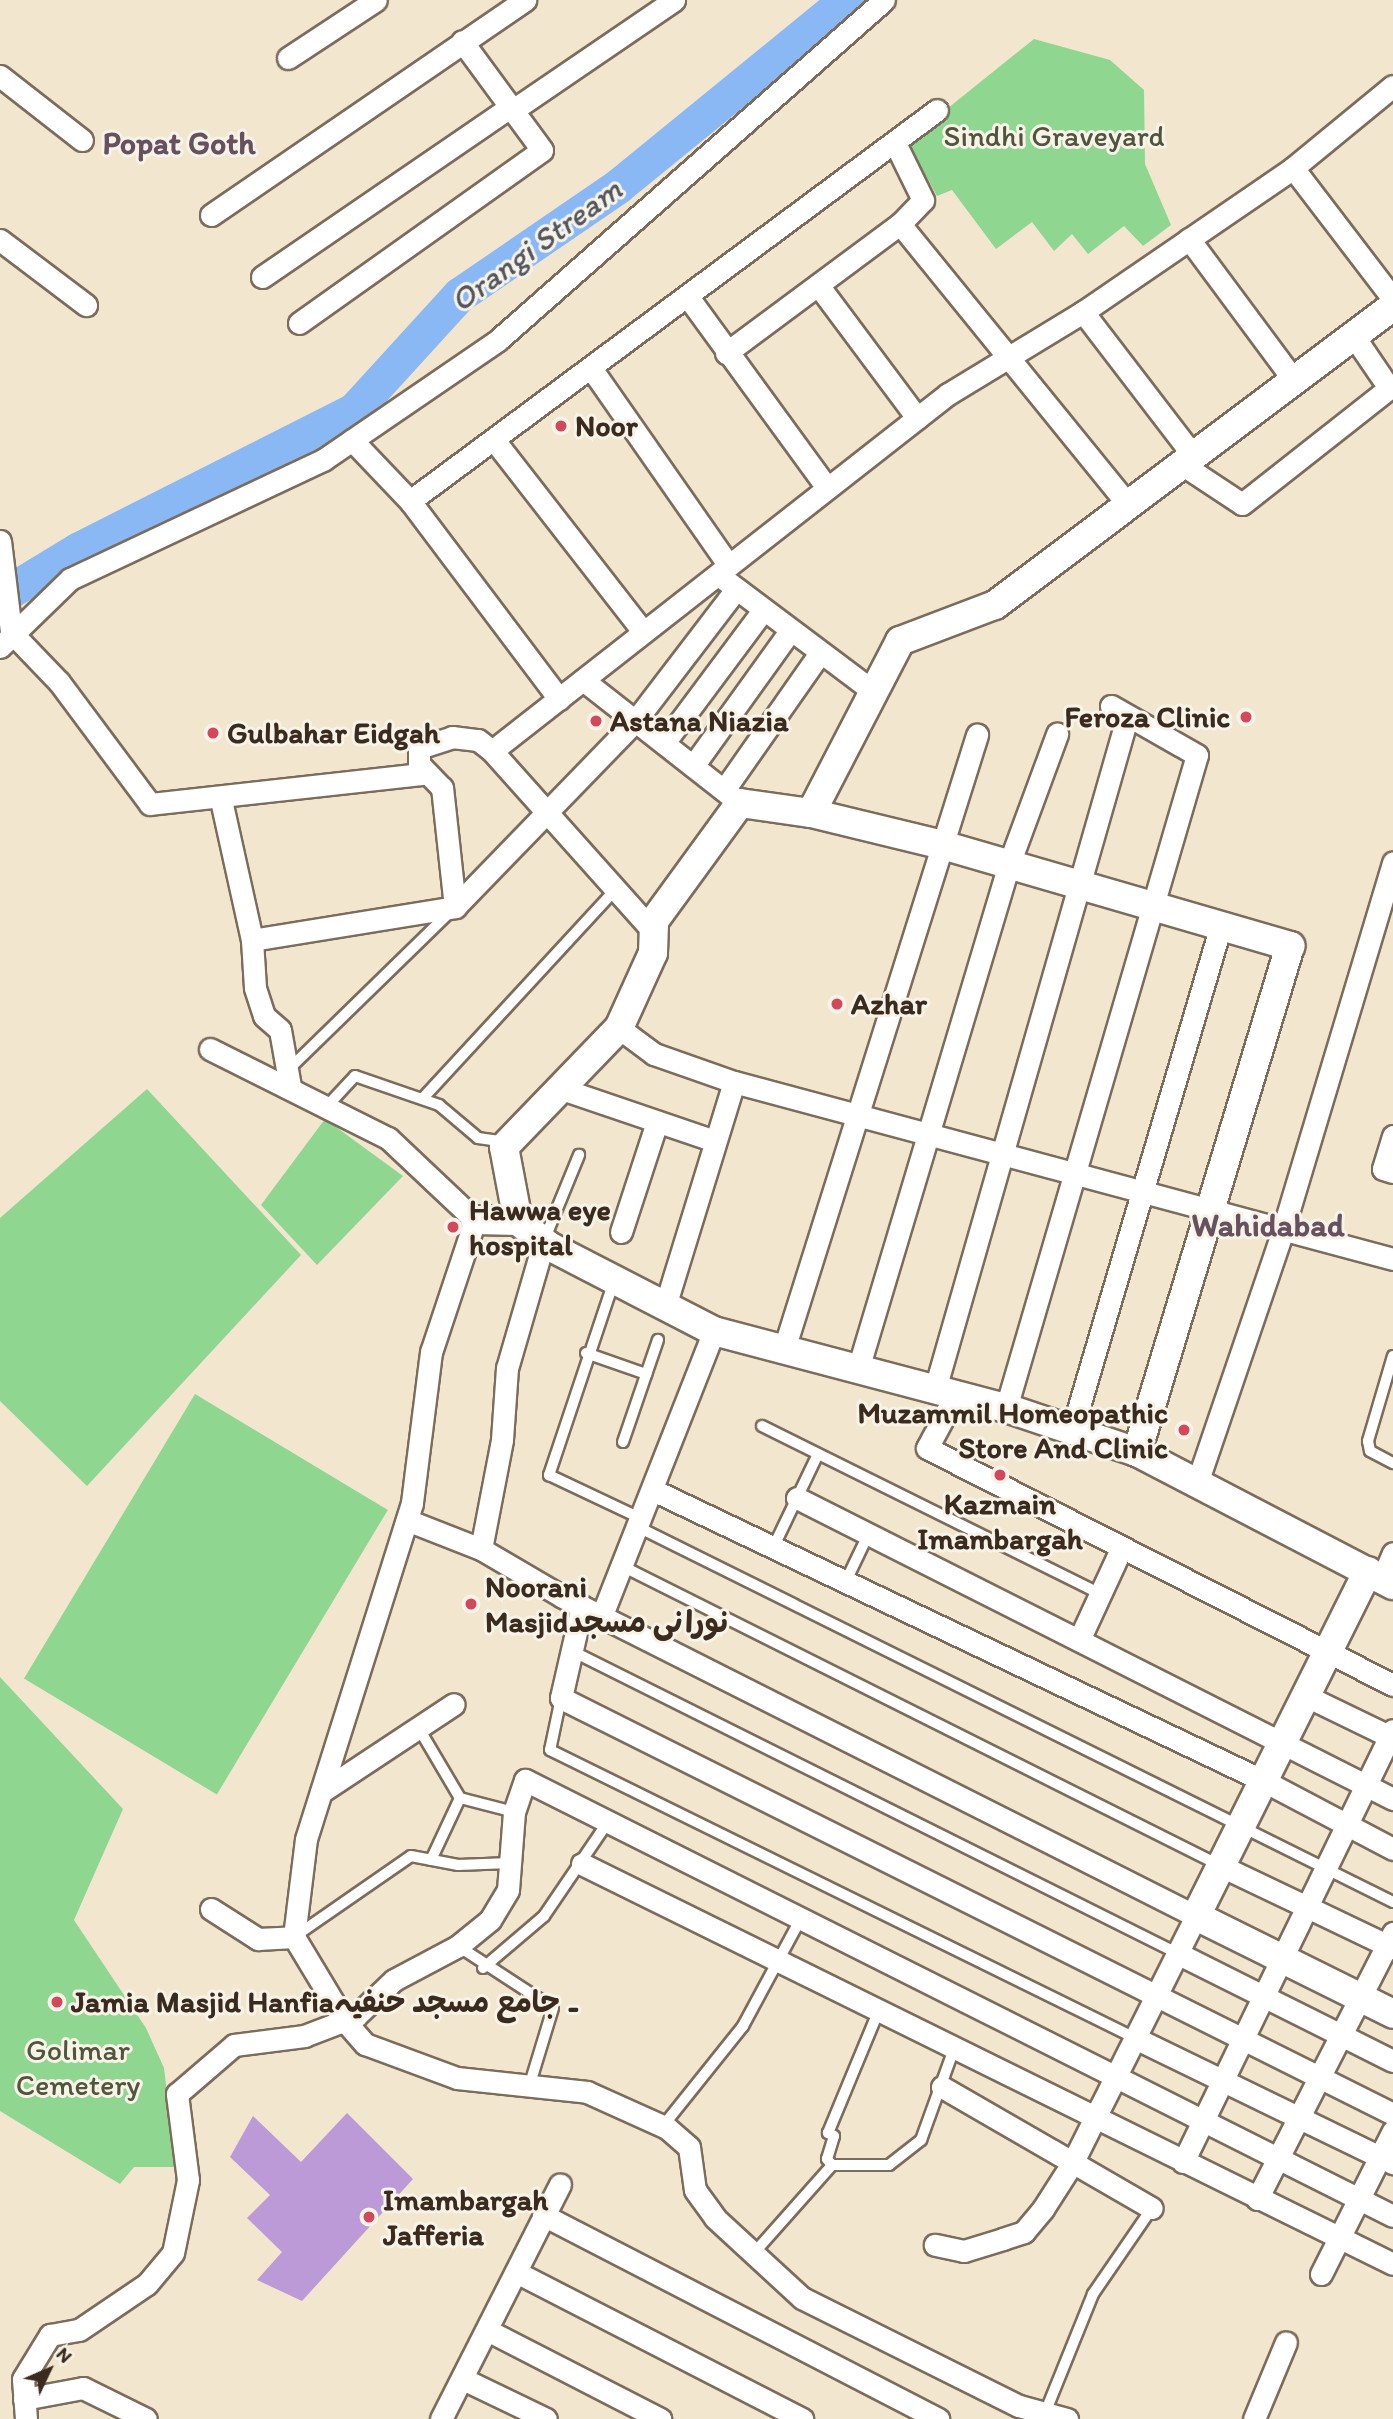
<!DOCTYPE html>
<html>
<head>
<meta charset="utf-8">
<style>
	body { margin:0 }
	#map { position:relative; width:1393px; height:2419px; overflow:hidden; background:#f2e6ce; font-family:Itim,"Playpen Sans Arabic",sans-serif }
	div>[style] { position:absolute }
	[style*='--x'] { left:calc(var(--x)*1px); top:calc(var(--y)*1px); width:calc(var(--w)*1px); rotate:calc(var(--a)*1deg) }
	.green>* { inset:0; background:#8fd691; transform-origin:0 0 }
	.river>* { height:35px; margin:-17.5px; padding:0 17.5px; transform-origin:17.5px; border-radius:17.5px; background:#89b8f4 }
	.building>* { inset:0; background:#bc99d7 }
	.roads { filter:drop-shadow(2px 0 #7b6c5c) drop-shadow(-2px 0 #7b6c5c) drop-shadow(0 2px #7b6c5c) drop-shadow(0 -2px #7b6c5c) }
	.service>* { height:10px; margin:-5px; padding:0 5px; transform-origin:5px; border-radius:5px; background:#fff }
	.minor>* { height:21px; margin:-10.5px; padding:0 10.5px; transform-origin:10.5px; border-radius:10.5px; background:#fff }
	.tertiary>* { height:28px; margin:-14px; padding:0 14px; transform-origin:14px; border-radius:14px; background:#fff }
	.dots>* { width:19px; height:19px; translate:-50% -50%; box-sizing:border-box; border:4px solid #f7f3e8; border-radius:50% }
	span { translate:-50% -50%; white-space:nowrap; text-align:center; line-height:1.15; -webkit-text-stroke:6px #f7f3e8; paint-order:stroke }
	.park-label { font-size:30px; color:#50553b }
	.poi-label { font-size:30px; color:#3b2a1e; font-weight:700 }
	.left { translate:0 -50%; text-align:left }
	.right { translate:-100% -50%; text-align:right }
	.neighbourhood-label { font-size:32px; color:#68515f; font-weight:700 }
	.water-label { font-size:32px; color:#52555e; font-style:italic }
	.north { position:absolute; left:14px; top:2335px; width:70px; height:70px; -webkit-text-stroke:5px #f7f3e8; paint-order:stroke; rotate:46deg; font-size:19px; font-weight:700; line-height:28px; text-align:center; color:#3b2a1e }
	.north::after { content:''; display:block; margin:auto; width:24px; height:32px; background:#3b2a1e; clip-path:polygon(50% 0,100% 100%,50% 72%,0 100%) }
</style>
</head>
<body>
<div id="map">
	<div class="green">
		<i style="clip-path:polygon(1034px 39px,1110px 60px,1144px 90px,1145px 164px,1171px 225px,1143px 246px,1124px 226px,1088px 254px,1072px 234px,1054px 251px,1032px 222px,996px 249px,952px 190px,937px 196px,907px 141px)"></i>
		<i style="clip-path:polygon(147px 1089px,301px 1255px,87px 1486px,0 1401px,0 1218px)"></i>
		<i style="clip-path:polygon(325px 1119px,403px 1176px,317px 1265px,261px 1205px)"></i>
		<i style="left:195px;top:1394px;width:225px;height:332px;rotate:31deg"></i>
		<i style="clip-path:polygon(0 1677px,123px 1809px,74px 1920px,146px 2028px,164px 2068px,176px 2167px,134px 2167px,120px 2184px,0 2111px)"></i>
	</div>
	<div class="river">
		<i style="--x:0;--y:597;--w:92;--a:-31.3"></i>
		<i style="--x:79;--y:549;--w:308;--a:-26.8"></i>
		<i style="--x:354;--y:410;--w:156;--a:-47.6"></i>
		<i style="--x:459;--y:295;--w:193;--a:-34.4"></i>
		<i style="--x:618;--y:186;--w:294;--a:-39.2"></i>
	</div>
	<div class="building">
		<i style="clip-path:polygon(347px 2113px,413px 2179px,302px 2301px,257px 2280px,282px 2252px,247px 2218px,270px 2195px,230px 2157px,253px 2116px,301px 2162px)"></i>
	</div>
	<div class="roads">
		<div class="service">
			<i style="--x:287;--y:1071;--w:229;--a:-44.3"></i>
			<i style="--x:423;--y:1098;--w:283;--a:-47.3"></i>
			<i style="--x:329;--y:1104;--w:38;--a:-47"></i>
			<i style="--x:355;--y:1076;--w:89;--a:19"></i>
			<i style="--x:439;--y:1105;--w:51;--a:40.2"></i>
			<i style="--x:478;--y:1138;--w:27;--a:8"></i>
			<i style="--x:545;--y:1238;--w:90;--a:-67.7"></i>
			<i style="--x:614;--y:1281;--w:205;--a:108.5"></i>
			<i style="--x:549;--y:1475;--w:103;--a:25.3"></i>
			<i style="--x:586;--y:1353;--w:64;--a:19.3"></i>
			<i style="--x:1393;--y:1356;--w:89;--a:106.4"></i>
			<i style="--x:1368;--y:1441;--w:10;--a:79"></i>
			<i style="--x:1370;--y:1451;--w:26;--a:28"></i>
			<i style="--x:762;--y:1426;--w:377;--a:26.4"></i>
			<i style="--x:623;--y:1442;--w:108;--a:-71.1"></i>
			<i style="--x:638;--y:1527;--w:843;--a:26.41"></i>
			<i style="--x:773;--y:1548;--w:104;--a:-64.4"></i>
			<i style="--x:622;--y:1566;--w:670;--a:26.6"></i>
			<i style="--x:845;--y:1583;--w:55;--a:-64.4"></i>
			<i style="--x:572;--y:1651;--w:676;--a:26.53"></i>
			<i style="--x:561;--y:1698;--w:53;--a:101.9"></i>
			<i style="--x:550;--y:1750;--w:652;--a:26.21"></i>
			<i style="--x:418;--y:1727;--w:82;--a:59.4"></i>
			<i style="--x:460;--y:1798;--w:56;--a:14.5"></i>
			<i style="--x:431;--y:1860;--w:68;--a:-64.9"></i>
			<i style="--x:294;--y:1937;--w:142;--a:-34.7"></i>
			<i style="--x:411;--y:1856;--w:48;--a:10.8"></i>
			<i style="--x:458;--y:1865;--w:52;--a:-2.2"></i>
			<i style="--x:458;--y:1946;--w:113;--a:33.1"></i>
			<i style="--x:553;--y:2008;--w:83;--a:106.9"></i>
			<i style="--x:483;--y:1968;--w:80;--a:-40.4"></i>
			<i style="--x:544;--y:1916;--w:114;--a:-55.8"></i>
			<i style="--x:663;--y:2126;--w:128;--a:-51.3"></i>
			<i style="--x:743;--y:2026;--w:120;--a:-61.7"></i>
			<i style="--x:832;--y:2165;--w:8;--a:-130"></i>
			<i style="--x:827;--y:2159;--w:24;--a:-73"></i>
			<i style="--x:834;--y:2136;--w:7;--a:-153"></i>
			<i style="--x:828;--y:2133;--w:131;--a:-67.5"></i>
			<i style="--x:754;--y:2253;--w:118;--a:-48.4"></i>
			<i style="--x:832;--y:2165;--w:57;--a:0"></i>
			<i style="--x:889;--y:2165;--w:41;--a:-38"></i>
			<i style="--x:921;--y:2140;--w:97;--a:-70.1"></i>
			<i style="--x:1045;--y:2413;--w:128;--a:-68"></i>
			<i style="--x:1093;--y:2294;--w:104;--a:-55.5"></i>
		</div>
		<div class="minor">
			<i style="--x:288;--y:58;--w:105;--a:-33.4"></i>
			<i style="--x:0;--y:76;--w:104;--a:38"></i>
			<i style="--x:513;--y:110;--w:195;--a:-34.3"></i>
			<i style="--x:1293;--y:168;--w:165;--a:52.6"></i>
			<i style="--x:211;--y:215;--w:381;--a:-34.4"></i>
			<i style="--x:900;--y:224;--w:358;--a:50.9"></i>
			<i style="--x:1189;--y:239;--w:174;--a:53.4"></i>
			<i style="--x:0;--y:240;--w:108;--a:37.1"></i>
			<i style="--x:262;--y:277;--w:301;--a:-34.4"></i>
			<i style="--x:818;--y:285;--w:166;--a:53.3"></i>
			<i style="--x:688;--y:297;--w:234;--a:53.9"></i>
			<i style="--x:1083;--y:312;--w:179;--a:52.5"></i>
			<i style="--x:299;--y:323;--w:298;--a:-35.4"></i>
			<i style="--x:542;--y:150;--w:135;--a:-126.3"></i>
			<i style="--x:1353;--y:335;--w:64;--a:55.8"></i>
			<i style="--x:726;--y:353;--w:217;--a:-36.6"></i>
			<i style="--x:900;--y:224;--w:33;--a:-46"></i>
			<i style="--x:923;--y:200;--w:61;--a:-116.1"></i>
			<i style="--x:591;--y:368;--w:238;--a:55.1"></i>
			<i style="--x:352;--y:440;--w:84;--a:46.4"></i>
			<i style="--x:410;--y:501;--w:248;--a:53"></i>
			<i style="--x:494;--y:440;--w:239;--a:52.1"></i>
			<i style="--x:1180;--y:463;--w:74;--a:33.5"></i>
			<i style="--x:1242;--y:504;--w:192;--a:-38.2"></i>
			<i style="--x:410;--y:501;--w:656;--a:-36.57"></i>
			<i style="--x:0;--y:541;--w:92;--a:83.1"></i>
			<i style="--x:11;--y:632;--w:69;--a:46.2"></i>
			<i style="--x:59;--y:682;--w:152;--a:53.3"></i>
			<i style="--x:150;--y:804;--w:274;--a:-6.3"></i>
			<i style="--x:725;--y:580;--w:181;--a:36.9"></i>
			<i style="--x:0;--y:647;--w:98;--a:-44.2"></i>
			<i style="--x:70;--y:579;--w:280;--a:-25.2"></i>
			<i style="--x:323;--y:460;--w:212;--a:-34.4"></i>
			<i style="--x:498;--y:340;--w:514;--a:-41.37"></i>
			<i style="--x:583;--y:680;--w:199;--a:38.1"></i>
			<i style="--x:664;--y:743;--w:166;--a:-53.3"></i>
			<i style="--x:492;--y:751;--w:579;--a:-38.06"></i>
			<i style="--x:948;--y:394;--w:158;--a:-31.3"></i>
			<i style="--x:1083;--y:312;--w:255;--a:-34.4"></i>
			<i style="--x:1293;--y:168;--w:129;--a:-39.4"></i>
			<i style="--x:693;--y:766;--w:166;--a:-54.3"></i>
			<i style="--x:724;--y:790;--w:167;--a:-55"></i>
			<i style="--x:221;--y:800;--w:143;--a:77.5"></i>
			<i style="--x:252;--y:940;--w:48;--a:86.4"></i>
			<i style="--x:255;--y:988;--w:29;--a:72"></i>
			<i style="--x:264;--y:1016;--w:21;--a:41"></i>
			<i style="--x:280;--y:1030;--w:57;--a:79.9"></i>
			<i style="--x:455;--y:907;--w:260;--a:-45.9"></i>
			<i style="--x:636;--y:720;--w:165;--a:-52.6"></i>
			<i style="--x:252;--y:940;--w:206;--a:-9.2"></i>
			<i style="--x:455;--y:907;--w:120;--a:-96.2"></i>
			<i style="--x:442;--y:788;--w:33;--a:-134"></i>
			<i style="--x:419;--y:764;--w:16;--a:-90"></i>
			<i style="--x:419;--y:748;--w:35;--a:-18"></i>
			<i style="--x:452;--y:737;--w:26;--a:7"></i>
			<i style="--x:478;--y:740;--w:18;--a:38"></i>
			<i style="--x:492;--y:751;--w:241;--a:48.2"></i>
			<i style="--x:619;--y:1028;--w:44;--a:36.6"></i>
			<i style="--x:654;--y:1054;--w:85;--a:19.3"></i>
			<i style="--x:734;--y:1082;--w:682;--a:15.03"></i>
			<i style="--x:210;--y:1049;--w:199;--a:26.6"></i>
			<i style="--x:388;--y:1138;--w:120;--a:43.3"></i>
			<i style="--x:475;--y:1220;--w:139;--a:108.4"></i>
			<i style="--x:431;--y:1352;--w:152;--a:97.2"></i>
			<i style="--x:412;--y:1503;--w:352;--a:107.5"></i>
			<i style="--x:306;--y:1839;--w:99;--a:97"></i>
			<i style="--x:294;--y:1937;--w:97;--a:58.9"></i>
			<i style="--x:344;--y:2020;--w:32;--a:49"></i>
			<i style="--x:365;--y:2044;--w:98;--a:20.3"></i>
			<i style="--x:457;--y:2078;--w:131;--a:6.1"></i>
			<i style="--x:587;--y:2092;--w:88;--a:24.2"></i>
			<i style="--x:667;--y:2128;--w:29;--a:41"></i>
			<i style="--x:689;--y:2147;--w:43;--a:82.1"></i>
			<i style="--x:695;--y:2190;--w:34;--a:54"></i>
			<i style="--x:715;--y:2218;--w:118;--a:42.6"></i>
			<i style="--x:802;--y:2298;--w:242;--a:26.5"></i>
			<i style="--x:1019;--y:2406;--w:50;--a:15.2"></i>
			<i style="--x:559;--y:1088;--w:165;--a:18.8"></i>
			<i style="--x:1393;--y:1136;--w:34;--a:107"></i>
			<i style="--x:1383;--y:1169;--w:10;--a:17"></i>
			<i style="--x:621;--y:1232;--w:116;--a:-71.9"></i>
			<i style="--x:544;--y:1241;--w:132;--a:106.2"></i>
			<i style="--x:507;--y:1368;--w:72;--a:94"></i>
			<i style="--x:502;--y:1440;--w:111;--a:100.9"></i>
			<i style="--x:481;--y:1549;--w:93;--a:30.4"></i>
			<i style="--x:561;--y:1596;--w:711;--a:26.75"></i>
			<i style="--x:1196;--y:1916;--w:275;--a:116.6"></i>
			<i style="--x:1073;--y:2162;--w:56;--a:122.6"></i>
			<i style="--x:1043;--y:2209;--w:30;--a:130"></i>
			<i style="--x:1024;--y:2232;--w:22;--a:162"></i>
			<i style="--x:1003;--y:2239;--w:41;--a:162.9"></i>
			<i style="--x:964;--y:2251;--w:30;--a:-168"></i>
			<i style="--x:666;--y:1303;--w:231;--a:-72.9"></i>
			<i style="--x:784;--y:1349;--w:644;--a:-72.55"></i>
			<i style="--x:858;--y:1369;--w:527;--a:-73.35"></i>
			<i style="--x:1009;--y:864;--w:139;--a:-69.7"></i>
			<i style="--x:935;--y:1389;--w:698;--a:-74.03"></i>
			<i style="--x:956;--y:1394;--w:61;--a:118.2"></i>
			<i style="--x:927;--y:1448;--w:523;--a:26.96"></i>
			<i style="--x:1006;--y:1408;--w:680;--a:-73.7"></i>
			<i style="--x:1197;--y:755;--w:99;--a:-150.3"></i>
			<i style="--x:1072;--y:1430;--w:527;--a:-73.56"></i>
			<i style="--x:1197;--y:1483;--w:264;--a:-71.2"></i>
			<i style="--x:1282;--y:1233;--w:387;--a:-73.3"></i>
			<i style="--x:653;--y:1490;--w:677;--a:25.47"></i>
			<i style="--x:1264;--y:1781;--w:146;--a:27.8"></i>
			<i style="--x:797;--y:1498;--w:668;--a:26.8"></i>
			<i style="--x:407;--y:1520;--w:79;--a:21.4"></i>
			<i style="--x:1382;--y:1579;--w:28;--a:-67"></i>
			<i style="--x:582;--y:1606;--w:94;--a:102.9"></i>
			<i style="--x:561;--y:1698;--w:930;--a:26.57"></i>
			<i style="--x:602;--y:1615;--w:305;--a:-68.5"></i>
			<i style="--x:1079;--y:1640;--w:102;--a:-65.2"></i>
			<i style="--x:1306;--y:1696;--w:97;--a:25.8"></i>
			<i style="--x:321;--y:1792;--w:159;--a:-33.5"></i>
			<i style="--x:582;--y:1864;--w:904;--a:26.25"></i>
			<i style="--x:1221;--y:1866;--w:191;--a:25.5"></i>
			<i style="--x:211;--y:1909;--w:56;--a:32.6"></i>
			<i style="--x:258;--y:1939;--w:36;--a:-3"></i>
			<i style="--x:1177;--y:1953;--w:241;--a:26.6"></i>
			<i style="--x:1135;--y:2038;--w:287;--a:25.9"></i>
			<i style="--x:942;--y:2087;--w:242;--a:30"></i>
			<i style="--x:1183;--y:2162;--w:480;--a:-64.1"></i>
			<i style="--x:1257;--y:2199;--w:299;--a:-62.9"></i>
			<i style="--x:543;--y:2215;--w:445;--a:27.3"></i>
			<i style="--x:516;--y:2272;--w:322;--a:27.2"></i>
			<i style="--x:1321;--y:2274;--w:160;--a:-63.3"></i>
			<i style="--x:487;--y:2330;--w:195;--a:27.2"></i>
			<i style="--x:463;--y:2379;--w:92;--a:25.7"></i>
			<i style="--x:24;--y:2399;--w:60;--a:-10.6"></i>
			<i style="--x:83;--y:2388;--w:70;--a:26.2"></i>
			<i style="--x:26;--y:2419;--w:40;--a:-94.3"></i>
			<i style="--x:23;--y:2379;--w:52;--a:-58.5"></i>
			<i style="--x:50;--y:2335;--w:29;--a:-10"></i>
			<i style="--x:79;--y:2330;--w:82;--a:-34.1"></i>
			<i style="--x:147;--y:2284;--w:40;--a:-50"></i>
			<i style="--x:173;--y:2253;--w:75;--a:-78.4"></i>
			<i style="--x:188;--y:2180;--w:87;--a:-97.3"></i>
			<i style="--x:177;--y:2094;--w:75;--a:-40.7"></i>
			<i style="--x:234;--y:2045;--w:71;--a:-7.3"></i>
			<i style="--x:304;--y:2036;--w:56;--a:-21"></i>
			<i style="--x:356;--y:2016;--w:52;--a:-43.5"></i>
			<i style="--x:394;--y:1980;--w:72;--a:-28"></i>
			<i style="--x:458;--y:1946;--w:41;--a:-39.1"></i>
			<i style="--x:490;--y:1920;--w:35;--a:-59"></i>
			<i style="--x:508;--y:1890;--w:78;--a:-85.6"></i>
			<i style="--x:514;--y:1812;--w:34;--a:-71"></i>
			<i style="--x:525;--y:1780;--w:971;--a:26.67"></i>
			<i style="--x:441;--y:2419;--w:263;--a:-63.1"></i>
			<i style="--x:1254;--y:2419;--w:83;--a:-67.4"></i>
		</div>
		<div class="tertiary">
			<i style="--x:811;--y:813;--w:194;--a:-62.6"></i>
			<i style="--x:900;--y:641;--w:102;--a:-20.8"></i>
			<i style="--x:995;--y:605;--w:498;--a:-36.9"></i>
			<i style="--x:475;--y:1220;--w:43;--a:1.3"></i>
			<i style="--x:518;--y:1221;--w:40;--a:39"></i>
			<i style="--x:549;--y:1246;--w:186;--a:27.3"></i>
			<i style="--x:714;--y:1331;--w:302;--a:14.8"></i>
			<i style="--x:1006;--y:1408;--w:138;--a:18.6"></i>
			<i style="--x:1137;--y:1452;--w:288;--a:27.5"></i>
			<i style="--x:518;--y:1221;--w:75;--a:-100.7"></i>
			<i style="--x:504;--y:1147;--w:165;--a:-46"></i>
			<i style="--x:619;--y:1028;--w:82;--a:-65.6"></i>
			<i style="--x:653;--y:953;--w:32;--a:-88"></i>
			<i style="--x:654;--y:921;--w:146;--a:-53.9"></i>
			<i style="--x:740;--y:803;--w:72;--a:8"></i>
			<i style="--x:811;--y:813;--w:132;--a:13.6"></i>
			<i style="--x:939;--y:844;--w:366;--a:16.2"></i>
			<i style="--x:1290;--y:946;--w:529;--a:106.82"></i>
			<i style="--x:1368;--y:1571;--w:385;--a:116.5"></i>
			<i style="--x:1196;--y:1916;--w:220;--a:26.4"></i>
		</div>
	</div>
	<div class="dots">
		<i style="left:561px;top:426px;background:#d1495b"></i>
		<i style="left:1246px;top:717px;background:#d1495b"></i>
		<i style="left:596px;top:721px;background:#d1495b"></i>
		<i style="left:213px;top:733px;background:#d1495b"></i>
		<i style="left:837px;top:1004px;background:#d1495b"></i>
		<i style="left:453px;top:1227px;background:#d1495b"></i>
		<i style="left:1184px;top:1430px;background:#d1495b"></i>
		<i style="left:1000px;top:1475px;background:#d1495b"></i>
		<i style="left:471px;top:1604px;background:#d1495b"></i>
		<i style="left:57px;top:2002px;background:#d1495b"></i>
		<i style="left:369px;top:2217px;background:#d1495b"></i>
	</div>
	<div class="park-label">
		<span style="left:1054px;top:136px">Sindhi Graveyard</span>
		<span style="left:78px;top:2067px">Golimar<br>Cemetery</span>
	</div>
	<div class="poi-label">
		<span class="left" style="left:575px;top:426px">Noor</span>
		<span class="right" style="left:1230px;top:717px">Feroza Clinic</span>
		<span class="left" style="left:610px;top:721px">Astana Niazia</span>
		<span class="left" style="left:227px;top:733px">Gulbahar Eidgah</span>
		<span class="left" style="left:851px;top:1004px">Azhar</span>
		<span class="left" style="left:469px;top:1227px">Hawwa eye<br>hospital</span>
		<span class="right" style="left:1168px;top:1430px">Muzammil Homeopathic<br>Store And Clinic</span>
		<span style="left:1000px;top:1521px">Kazmain<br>Imambargah</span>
		<span class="left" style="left:485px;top:1604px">Noorani<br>Masjidنورانی مسجد</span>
		<span class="left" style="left:71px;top:2002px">Jamia Masjid Hanfia۔ جامع مسجد حنفیہ</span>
		<span class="left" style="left:383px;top:2217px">Imambargah<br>Jafferia</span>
	</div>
	<div class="neighbourhood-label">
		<span style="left:179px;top:143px">Popat Goth</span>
		<span style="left:1268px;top:1225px">Wahidabad</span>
	</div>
	<div class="water-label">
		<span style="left:536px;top:245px;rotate:-36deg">Orangi Stream</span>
	</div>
	<div class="north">N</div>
</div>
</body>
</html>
